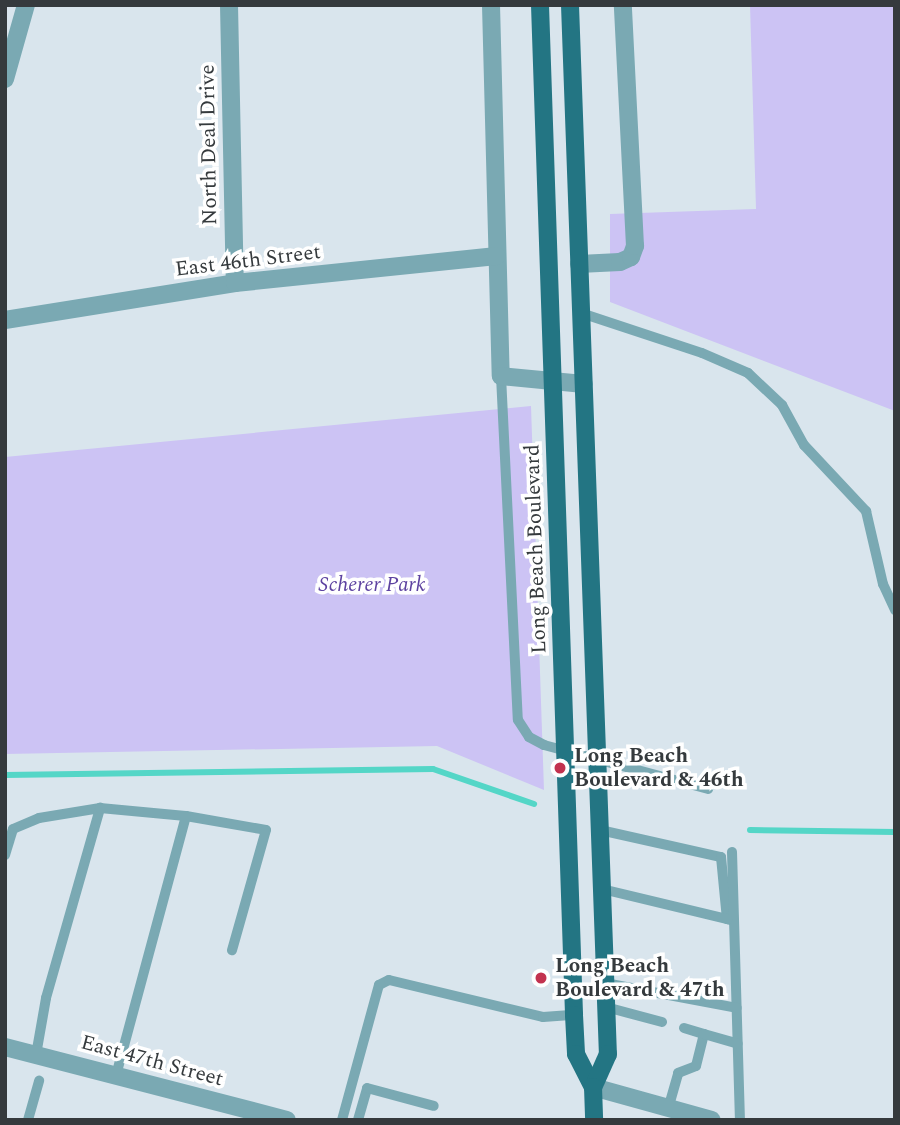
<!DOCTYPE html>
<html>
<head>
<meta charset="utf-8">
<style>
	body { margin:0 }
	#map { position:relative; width:900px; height:1125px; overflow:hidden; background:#d9e5ed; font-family:Spectral,serif }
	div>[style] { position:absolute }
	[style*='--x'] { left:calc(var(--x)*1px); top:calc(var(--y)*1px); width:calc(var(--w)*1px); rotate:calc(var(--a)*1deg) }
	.green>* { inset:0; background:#ccc3f4 }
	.stream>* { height:6px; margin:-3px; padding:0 3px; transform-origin:3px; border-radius:3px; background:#54d6c7 }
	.service>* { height:10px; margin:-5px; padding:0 5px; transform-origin:5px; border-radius:5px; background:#7aa9b3 }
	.minor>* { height:18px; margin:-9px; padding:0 9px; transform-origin:9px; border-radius:9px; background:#7aa9b3 }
	.primary>* { height:18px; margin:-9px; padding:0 9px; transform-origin:9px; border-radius:9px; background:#237583 }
	.dots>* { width:19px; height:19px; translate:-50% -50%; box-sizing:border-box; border:4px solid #fff; border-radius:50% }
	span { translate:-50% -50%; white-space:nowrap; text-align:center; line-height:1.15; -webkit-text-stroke:7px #fff; paint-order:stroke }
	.street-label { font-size:21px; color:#353a3d }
	.park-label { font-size:21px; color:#5d42a0; font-style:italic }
	.poi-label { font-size:21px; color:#353a3d; font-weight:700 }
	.left { translate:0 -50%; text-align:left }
	.frame { position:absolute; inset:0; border:7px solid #353a3d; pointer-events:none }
</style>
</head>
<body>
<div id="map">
	<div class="green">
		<i style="clip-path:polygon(750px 5px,895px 5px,895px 411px,610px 302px,610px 214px,756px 209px)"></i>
		<i style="clip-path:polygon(531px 406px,544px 790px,437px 746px,5px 754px,5px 457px)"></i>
	</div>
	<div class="stream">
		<i style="--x:5;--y:775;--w:428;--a:-0.8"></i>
		<i style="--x:433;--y:769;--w:107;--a:19.1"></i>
		<i style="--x:750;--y:830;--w:145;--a:0.8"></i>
	</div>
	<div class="service">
		<i style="--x:581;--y:313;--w:127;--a:18.3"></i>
		<i style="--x:702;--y:353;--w:50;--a:23.5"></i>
		<i style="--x:748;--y:373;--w:47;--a:43.3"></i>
		<i style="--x:782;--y:405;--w:46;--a:61.2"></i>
		<i style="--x:804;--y:445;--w:91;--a:46.8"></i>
		<i style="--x:866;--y:511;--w:75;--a:76.9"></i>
		<i style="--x:883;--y:584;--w:29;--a:65"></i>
		<i style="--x:501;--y:376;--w:344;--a:87.2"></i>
		<i style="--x:518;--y:720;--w:20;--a:57"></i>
		<i style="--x:529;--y:737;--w:17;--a:28"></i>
		<i style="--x:544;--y:745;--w:170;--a:15"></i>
		<i style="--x:186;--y:816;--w:81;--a:9.9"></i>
		<i style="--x:266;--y:830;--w:125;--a:105.8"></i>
		<i style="--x:600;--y:830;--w:124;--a:12.6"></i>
		<i style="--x:721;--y:857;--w:62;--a:84.5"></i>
		<i style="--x:727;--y:919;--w:7;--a:16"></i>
		<i style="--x:732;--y:852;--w:268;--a:88.3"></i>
		<i style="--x:5;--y:855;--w:27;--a:-73"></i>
		<i style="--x:13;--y:829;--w:28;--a:-23"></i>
		<i style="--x:39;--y:818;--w:62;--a:-9.3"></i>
		<i style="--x:602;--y:889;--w:129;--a:13.5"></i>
		<i style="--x:605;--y:983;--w:134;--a:10.7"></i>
		<i style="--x:606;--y:1007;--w:58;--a:15"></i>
		<i style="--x:684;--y:1028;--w:21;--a:17"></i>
		<i style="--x:36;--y:1055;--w:58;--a:-80"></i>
		<i style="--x:46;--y:998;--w:198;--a:-74.1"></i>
		<i style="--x:100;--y:808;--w:86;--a:5.3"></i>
		<i style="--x:186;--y:816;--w:268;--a:105.1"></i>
		<i style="--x:668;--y:1109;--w:37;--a:-74"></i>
		<i style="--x:678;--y:1073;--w:19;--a:-21"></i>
		<i style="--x:696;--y:1066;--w:33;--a:-76"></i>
		<i style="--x:704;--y:1034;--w:35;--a:16"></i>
		<i style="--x:28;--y:1120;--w:41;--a:-74.2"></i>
		<i style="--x:342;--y:1120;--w:140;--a:-74.7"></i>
		<i style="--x:379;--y:985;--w:11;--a:-27"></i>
		<i style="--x:389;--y:980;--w:158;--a:13.5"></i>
		<i style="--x:543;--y:1017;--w:31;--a:-4"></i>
		<i style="--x:358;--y:1120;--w:33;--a:-74"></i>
		<i style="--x:367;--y:1088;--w:69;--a:15"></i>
	</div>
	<div class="minor">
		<i style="--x:229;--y:5;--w:278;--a:88.8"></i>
		<i style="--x:491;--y:5;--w:371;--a:88.5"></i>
		<i style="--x:501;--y:376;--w:83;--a:5.5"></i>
		<i style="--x:5;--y:79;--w:77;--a:-74.2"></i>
		<i style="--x:579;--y:264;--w:41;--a:-2.8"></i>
		<i style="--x:620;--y:262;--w:12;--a:-24"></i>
		<i style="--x:631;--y:257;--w:12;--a:-70"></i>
		<i style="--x:635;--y:246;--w:241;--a:-92.9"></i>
		<i style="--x:5;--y:320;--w:233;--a:-9.1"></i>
		<i style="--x:235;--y:283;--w:263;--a:-5.9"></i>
		<i style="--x:5;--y:1047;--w:291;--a:14.5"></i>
		<i style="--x:593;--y:1087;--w:123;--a:15.5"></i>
	</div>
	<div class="primary">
		<i style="--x:540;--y:5;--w:1011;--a:88.07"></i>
		<i style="--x:574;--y:1015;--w:39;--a:87"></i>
		<i style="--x:576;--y:1054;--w:37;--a:63"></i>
		<i style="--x:570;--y:5;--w:1050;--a:87.93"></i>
		<i style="--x:608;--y:1054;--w:36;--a:114"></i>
		<i style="--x:593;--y:1087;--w:33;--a:88"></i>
	</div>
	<div class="dots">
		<i style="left:560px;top:768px;background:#c2324f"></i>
		<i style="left:541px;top:978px;background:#c2324f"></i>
	</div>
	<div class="street-label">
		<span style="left:209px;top:145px;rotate:-91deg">North Deal Drive</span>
		<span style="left:248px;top:261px;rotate:-7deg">East 46th Street</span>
		<span style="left:536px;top:549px;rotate:-92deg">Long Beach Boulevard</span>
		<span style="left:152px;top:1061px;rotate:15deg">East 47th Street</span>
	</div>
	<div class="park-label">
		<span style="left:372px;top:585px">Scherer Park</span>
	</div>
	<div class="poi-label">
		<span class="left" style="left:574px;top:768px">Long Beach<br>Boulevard &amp; 46th</span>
		<span class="left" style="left:555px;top:978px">Long Beach<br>Boulevard &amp; 47th</span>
	</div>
	<div class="frame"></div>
</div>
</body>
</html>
